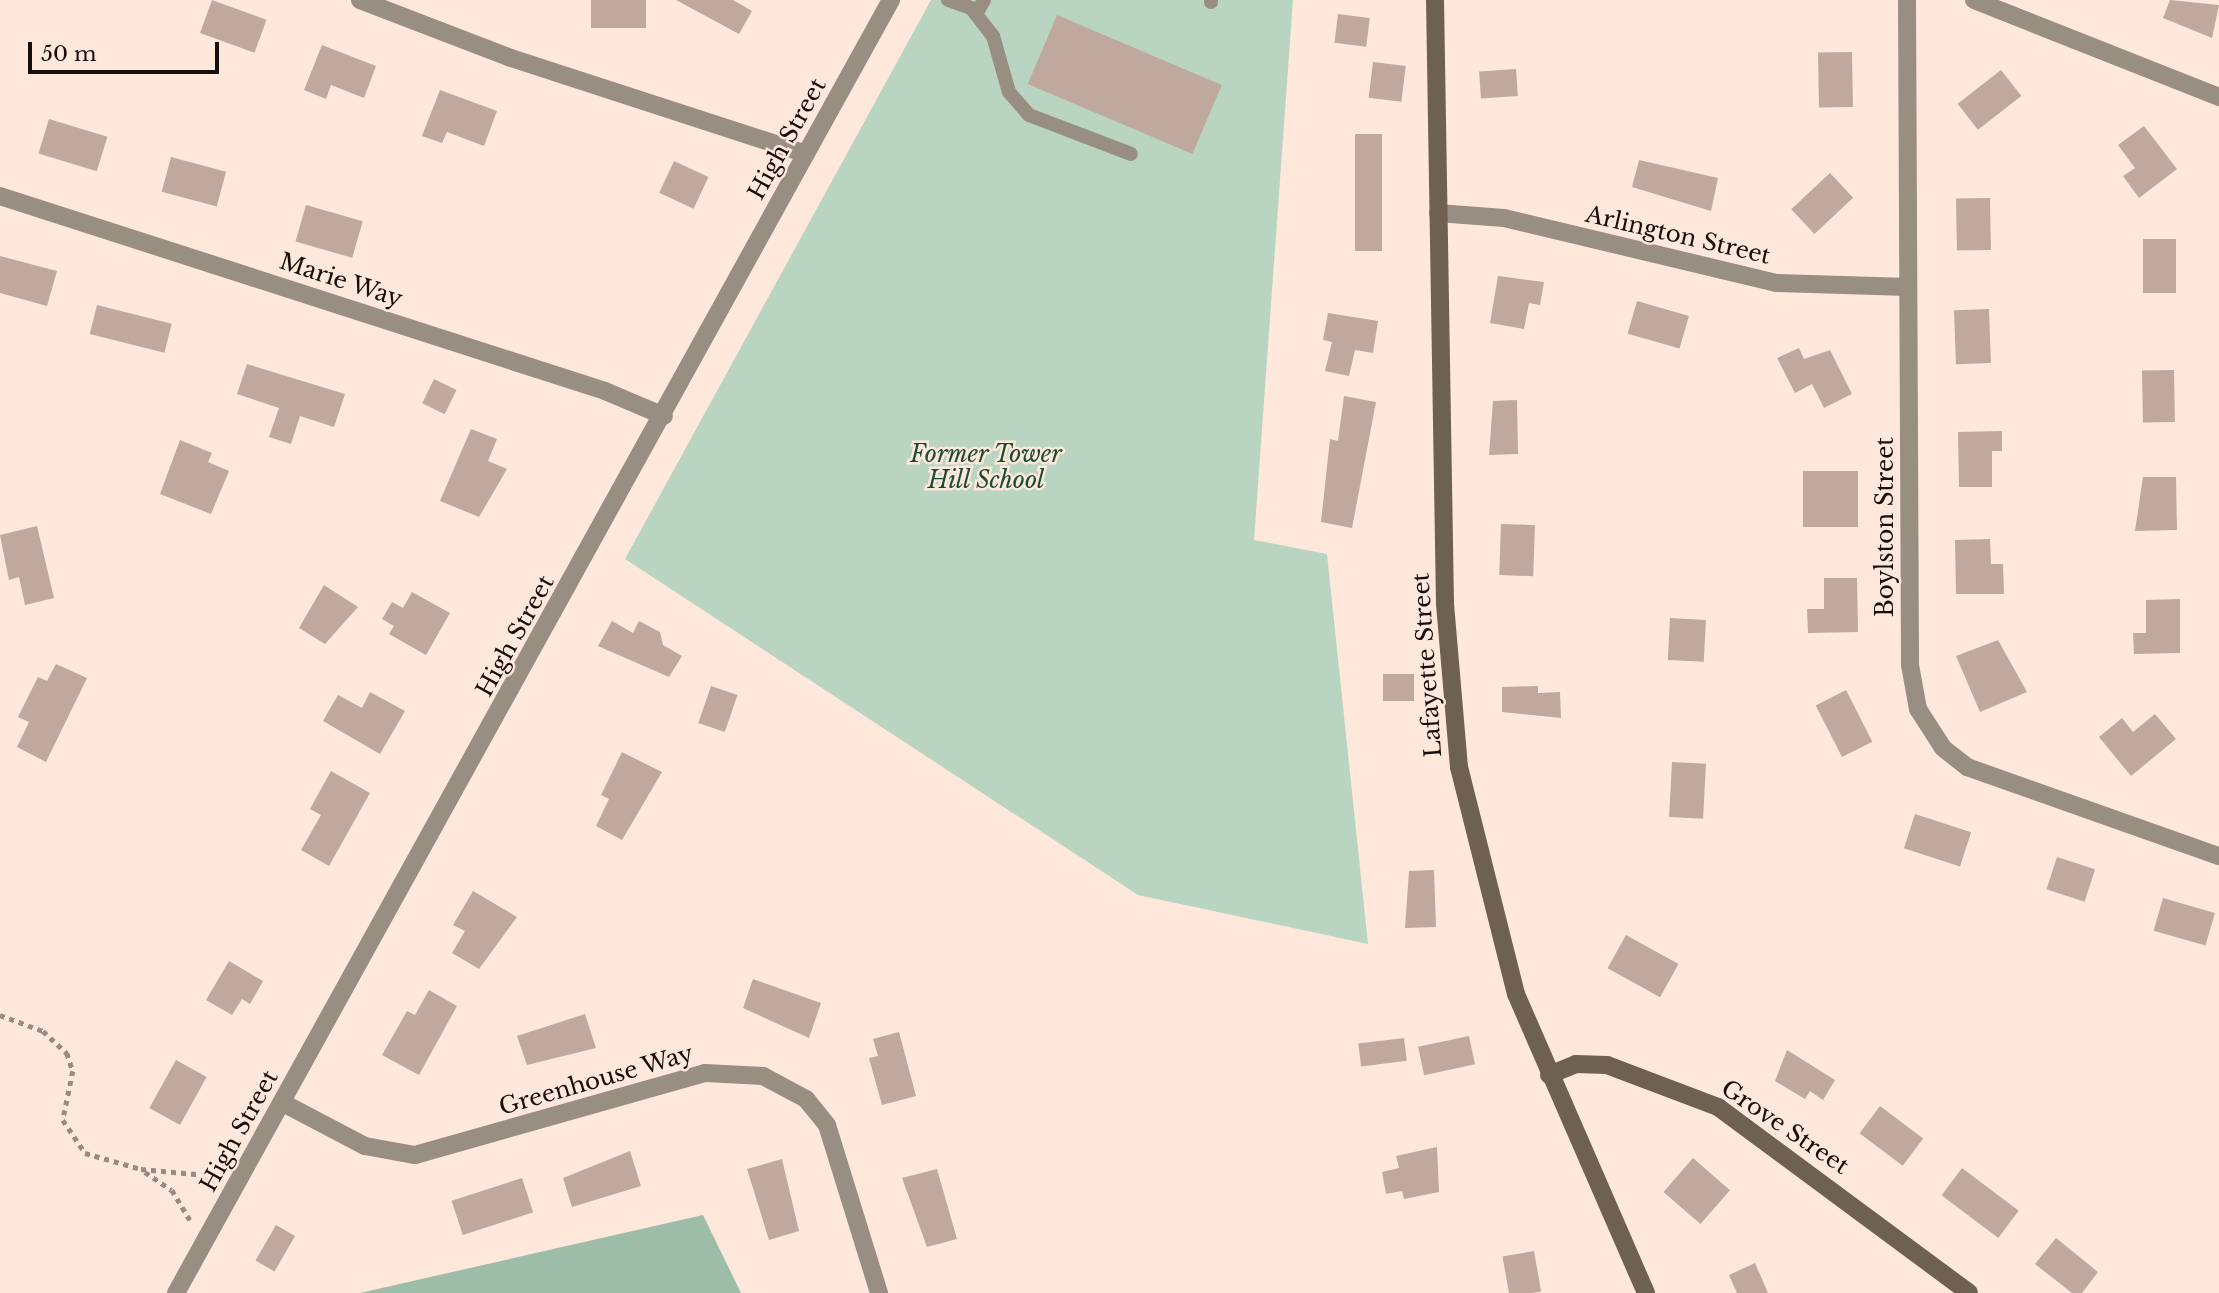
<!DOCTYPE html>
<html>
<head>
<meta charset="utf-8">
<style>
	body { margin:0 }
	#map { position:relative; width:2219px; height:1293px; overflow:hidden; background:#fee7db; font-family:"Libre Baskerville",serif }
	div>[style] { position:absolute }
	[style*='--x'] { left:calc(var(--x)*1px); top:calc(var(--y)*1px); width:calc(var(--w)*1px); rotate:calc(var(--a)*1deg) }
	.green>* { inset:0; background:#b9d5c2 }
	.forest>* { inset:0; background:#9ebda8 }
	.building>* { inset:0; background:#bfa99e; transform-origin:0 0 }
	.path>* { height:4.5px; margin-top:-2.25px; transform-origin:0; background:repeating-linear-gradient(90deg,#9b8a82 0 5px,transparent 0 10px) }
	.lane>* { height:14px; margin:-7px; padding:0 7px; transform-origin:7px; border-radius:7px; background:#988e82 }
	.street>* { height:18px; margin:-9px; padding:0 9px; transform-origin:9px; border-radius:9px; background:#988e82 }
	.secondary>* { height:18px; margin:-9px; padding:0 9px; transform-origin:9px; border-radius:9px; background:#6f6151 }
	span { translate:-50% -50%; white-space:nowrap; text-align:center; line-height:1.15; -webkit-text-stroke:5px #fee7db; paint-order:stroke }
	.street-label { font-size:23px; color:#160e0a }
	.park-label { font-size:23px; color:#184d30; font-style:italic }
	.scale { position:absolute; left:28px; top:42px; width:191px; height:32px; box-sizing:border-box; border:4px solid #160e0a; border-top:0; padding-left:9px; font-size:21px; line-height:24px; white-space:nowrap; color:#160e0a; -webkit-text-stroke:5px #fee7db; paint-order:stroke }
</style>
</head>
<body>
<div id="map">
	<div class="green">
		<i style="clip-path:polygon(931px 0,1293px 0,1254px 540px,1327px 554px,1368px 944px,1138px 895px,625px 559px)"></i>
	</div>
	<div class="forest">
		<i style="clip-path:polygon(703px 1215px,741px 1293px,360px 1293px)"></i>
	</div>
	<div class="building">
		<i style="left:212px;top:0;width:58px;height:35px;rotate:20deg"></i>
		<i style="left:591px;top:0;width:55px;height:28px"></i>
		<i style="clip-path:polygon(676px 0,733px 0,752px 11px,739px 34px)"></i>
		<i style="clip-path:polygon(2170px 0,2219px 5px,2212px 38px,2163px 18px)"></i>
		<i style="left:1338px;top:14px;width:32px;height:29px;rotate:7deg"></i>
		<i style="left:1057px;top:15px;width:179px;height:75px;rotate:23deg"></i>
		<i style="clip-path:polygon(322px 45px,376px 66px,364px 98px,331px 85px,326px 99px,304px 90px)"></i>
		<i style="left:1852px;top:52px;width:55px;height:34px;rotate:89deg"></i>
		<i style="left:1373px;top:62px;width:33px;height:36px;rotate:7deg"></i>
		<i style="left:1516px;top:69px;width:27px;height:37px;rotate:86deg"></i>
		<i style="left:2001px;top:70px;width:33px;height:55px;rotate:52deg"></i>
		<i style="clip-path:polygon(440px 90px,497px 111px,484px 146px,447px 132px,442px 143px,422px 136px)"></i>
		<i style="left:49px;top:119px;width:61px;height:36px;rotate:17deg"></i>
		<i style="clip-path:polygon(2144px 126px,2177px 169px,2139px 198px,2123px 176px,2135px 168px,2118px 145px)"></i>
		<i style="left:1382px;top:134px;width:117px;height:27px;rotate:90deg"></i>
		<i style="left:171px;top:157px;width:57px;height:36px;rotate:15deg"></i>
		<i style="clip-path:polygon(1639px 160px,1718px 178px,1711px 211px,1632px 187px)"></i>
		<i style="left:674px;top:161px;width:38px;height:35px;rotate:25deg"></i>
		<i style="left:1830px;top:173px;width:34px;height:53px;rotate:47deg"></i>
		<i style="left:1990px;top:198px;width:52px;height:34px;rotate:89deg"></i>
		<i style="left:306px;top:205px;width:59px;height:38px;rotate:16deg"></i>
		<i style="left:2143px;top:239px;width:33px;height:54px"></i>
		<i style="clip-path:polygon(0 256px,57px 271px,47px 306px,0 293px)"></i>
		<i style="clip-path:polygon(1498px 276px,1544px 282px,1540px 305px,1529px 303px,1524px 329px,1490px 323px)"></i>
		<i style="left:1637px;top:301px;width:54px;height:34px;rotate:16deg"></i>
		<i style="left:97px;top:305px;width:77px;height:30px;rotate:14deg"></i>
		<i style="left:1989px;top:309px;width:54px;height:35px;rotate:88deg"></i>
		<i style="clip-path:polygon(1328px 313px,1378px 321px,1373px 353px,1355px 350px,1349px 376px,1325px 371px,1332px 342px,1323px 340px)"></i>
		<i style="clip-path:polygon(1799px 348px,1804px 359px,1830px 350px,1852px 394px,1824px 408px,1812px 384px,1795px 393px,1777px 358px)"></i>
		<i style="clip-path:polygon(247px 364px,345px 394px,334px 427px,300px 416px,291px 444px,269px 437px,279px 408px,237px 394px)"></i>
		<i style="left:2174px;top:370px;width:52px;height:32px;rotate:89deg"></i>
		<i style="left:434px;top:379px;width:25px;height:27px;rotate:26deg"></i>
		<i style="clip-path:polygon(1344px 396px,1376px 402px,1352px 528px,1321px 522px,1330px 439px,1338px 441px)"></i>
		<i style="clip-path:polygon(1517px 400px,1518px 454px,1489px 455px,1493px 401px)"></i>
		<i style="clip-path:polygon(471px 429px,497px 439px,488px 461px,507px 469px,479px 517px,440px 501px)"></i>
		<i style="clip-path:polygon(2002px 431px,2002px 451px,1992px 451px,1992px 487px,1959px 487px,1958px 432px)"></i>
		<i style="clip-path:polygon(180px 440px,212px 453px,208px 462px,229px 471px,211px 514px,160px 494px)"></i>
		<i style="left:1803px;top:471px;width:55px;height:56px"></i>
		<i style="clip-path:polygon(2143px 477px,2176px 477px,2177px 530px,2135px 531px)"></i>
		<i style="left:1501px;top:524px;width:34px;height:51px;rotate:2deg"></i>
		<i style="clip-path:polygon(37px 526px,54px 598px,25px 605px,19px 577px,9px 580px,0 535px)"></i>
		<i style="clip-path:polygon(1990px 539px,1991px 564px,2003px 564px,2004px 594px,1956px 594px,1955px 540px)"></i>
		<i style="clip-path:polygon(1824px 578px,1857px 578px,1858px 632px,1808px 633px,1807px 609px,1824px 609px)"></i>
		<i style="clip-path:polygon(324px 585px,358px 607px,325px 644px,299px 628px)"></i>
		<i style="clip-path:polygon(412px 592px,450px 613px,426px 655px,389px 634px,394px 626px,382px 619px,392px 602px,403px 608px)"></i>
		<i style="clip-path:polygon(2180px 599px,2180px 653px,2134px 654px,2133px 633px,2146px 633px,2146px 600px)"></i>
		<i style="left:1670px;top:618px;width:36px;height:42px;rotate:3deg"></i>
		<i style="clip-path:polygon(612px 621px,633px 633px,639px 621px,660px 632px,663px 645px,682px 656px,669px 677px,598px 646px)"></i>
		<i style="clip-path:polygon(1998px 640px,2027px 692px,1980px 712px,1956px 656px)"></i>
		<i style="clip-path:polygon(56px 664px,87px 678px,46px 762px,17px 747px,29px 722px,18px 717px,38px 677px,47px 681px)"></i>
		<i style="left:1383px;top:674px;width:31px;height:27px"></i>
		<i style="left:711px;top:686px;width:28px;height:39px;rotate:19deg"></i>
		<i style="clip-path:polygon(1538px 686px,1538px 693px,1560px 692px,1561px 718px,1502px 712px,1502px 687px)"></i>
		<i style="left:1846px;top:690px;width:58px;height:34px;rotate:63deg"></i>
		<i style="clip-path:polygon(370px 692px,405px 711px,380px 754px,323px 721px,338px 695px,362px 708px)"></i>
		<i style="clip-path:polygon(2155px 714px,2176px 739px,2131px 776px,2099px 737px,2122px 718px,2133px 732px)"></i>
		<i style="clip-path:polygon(622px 752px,662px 772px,622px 840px,596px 826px,609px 799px,601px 795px)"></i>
		<i style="left:1672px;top:762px;width:34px;height:55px;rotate:3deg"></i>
		<i style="clip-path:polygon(331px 771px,370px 793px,329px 866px,301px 850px,321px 815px,310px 809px)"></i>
		<i style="left:1915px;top:814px;width:59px;height:36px;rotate:18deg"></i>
		<i style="left:2057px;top:857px;width:40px;height:34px;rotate:18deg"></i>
		<i style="clip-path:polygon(1434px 870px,1436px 927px,1405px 928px,1409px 871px)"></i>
		<i style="clip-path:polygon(473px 891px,517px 917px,479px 969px,452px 953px,465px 931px,453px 925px)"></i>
		<i style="left:2163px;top:898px;width:54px;height:34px;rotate:16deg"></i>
		<i style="left:1626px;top:935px;width:60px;height:38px;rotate:29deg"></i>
		<i style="clip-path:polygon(229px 961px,263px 981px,250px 1004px,242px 999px,232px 1015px,206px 1000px)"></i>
		<i style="clip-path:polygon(753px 979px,821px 1003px,809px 1038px,743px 1008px)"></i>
		<i style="clip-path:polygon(429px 990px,457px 1006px,419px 1075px,382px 1055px,407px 1011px,415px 1015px)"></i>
		<i style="clip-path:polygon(585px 1014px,596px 1048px,527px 1065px,517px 1036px)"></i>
		<i style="clip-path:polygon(899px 1032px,916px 1096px,882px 1105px,869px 1058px,878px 1056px,873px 1039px)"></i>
		<i style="left:1469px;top:1036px;width:29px;height:52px;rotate:78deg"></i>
		<i style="left:1404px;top:1038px;width:23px;height:46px;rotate:83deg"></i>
		<i style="clip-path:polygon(1787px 1050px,1835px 1080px,1823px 1100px,1810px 1091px,1805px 1099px,1775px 1081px)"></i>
		<i style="left:176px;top:1060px;width:35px;height:55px;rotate:29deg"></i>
		<i style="left:1880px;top:1106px;width:54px;height:34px;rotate:37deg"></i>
		<i style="clip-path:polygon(1437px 1147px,1439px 1192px,1404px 1199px,1402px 1191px,1386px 1194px,1382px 1172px,1399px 1168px,1396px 1156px)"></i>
		<i style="clip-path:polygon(630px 1151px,641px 1186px,572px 1207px,563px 1178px)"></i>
		<i style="left:1693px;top:1158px;width:49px;height:45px;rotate:41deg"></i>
		<i style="clip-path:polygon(782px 1159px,799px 1231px,769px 1240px,747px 1169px)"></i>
		<i style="left:1962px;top:1168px;width:71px;height:34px;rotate:37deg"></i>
		<i style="clip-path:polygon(937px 1169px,957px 1239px,927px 1247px,902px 1178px)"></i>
		<i style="left:522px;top:1178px;width:36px;height:74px;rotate:72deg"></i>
		<i style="left:276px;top:1225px;width:22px;height:41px;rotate:30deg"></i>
		<i style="clip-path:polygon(2056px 1238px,2098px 1272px,2082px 1293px,2072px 1293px,2035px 1264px)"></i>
		<i style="left:1534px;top:1251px;width:41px;height:32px;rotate:80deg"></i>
		<i style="clip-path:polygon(1755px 1263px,1768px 1293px,1737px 1293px,1729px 1275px)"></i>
	</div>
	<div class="path">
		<i style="--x:0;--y:1015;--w:46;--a:20.4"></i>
		<i style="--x:43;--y:1031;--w:33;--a:43"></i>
		<i style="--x:67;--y:1053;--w:19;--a:72"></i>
		<i style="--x:73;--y:1071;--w:50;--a:101.5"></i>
		<i style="--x:63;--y:1120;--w:40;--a:56"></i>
		<i style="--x:85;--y:1153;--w:58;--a:15.9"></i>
		<i style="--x:141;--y:1169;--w:76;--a:5.3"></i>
		<i style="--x:145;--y:1172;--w:32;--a:34"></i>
		<i style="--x:172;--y:1190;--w:39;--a:59"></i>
	</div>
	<div class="lane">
		<i style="--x:948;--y:0;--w:24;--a:19"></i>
		<i style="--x:971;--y:8;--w:36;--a:52"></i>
		<i style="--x:993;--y:36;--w:58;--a:74.1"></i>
		<i style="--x:1009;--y:92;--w:30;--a:49"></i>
		<i style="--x:1029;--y:115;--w:109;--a:20.9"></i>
		<i style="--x:1211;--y:2;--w:2;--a:-90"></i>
		<i style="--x:976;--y:14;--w:16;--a:-60"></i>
	</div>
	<div class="street">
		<i style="--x:360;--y:0;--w:162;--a:21"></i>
		<i style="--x:511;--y:58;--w:310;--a:18"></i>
		<i style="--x:1907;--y:0;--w:665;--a:89.74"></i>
		<i style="--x:1910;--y:665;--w:45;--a:79.7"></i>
		<i style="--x:1918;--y:709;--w:46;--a:57.3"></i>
		<i style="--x:1943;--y:748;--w:31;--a:38"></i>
		<i style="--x:1967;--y:767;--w:267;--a:19.5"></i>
		<i style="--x:1974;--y:0;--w:264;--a:21.6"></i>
		<i style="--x:0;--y:196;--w:636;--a:17.86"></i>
		<i style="--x:605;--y:391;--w:64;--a:23"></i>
		<i style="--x:1438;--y:213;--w:66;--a:4.3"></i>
		<i style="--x:1504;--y:218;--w:280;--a:13.4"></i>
		<i style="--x:1776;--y:283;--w:132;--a:1.7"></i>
		<i style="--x:283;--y:1103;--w:93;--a:27.7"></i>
		<i style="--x:365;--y:1146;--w:51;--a:10.2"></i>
		<i style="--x:415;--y:1155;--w:301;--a:-15.8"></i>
		<i style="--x:705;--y:1073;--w:58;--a:3"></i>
		<i style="--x:763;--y:1076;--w:49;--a:28.1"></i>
		<i style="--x:806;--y:1099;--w:33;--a:51"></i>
		<i style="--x:827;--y:1125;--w:176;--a:72.8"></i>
		<i style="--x:176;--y:1293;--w:1478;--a:-61.06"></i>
	</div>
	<div class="secondary">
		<i style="--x:1435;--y:0;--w:604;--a:89.05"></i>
		<i style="--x:1445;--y:604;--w:164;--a:85.1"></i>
		<i style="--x:1459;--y:767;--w:234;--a:75.9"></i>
		<i style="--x:1516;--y:994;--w:326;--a:66.5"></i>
		<i style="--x:1549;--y:1075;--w:29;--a:-22"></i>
		<i style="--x:1576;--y:1064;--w:31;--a:2"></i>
		<i style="--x:1607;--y:1065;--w:119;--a:20.7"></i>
		<i style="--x:1718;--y:1107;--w:312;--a:36.5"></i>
	</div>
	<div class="street-label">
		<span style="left:787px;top:139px;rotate:-61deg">High Street</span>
		<span style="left:1678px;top:235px;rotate:13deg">Arlington Street</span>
		<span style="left:341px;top:280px;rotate:18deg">Marie Way</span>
		<span style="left:1885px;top:527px;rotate:-90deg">Boylston Street</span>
		<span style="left:515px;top:636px;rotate:-61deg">High Street</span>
		<span style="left:1427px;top:665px;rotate:-94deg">Lafayette Street</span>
		<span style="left:596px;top:1080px;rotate:-16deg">Greenhouse Way</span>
		<span style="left:1785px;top:1127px;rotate:34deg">Grove Street</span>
		<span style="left:239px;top:1131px;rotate:-61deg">High Street</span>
	</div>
	<div class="park-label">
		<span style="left:986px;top:467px">Former Tower<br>Hill School</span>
	</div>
	<div class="scale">50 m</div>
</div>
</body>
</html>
